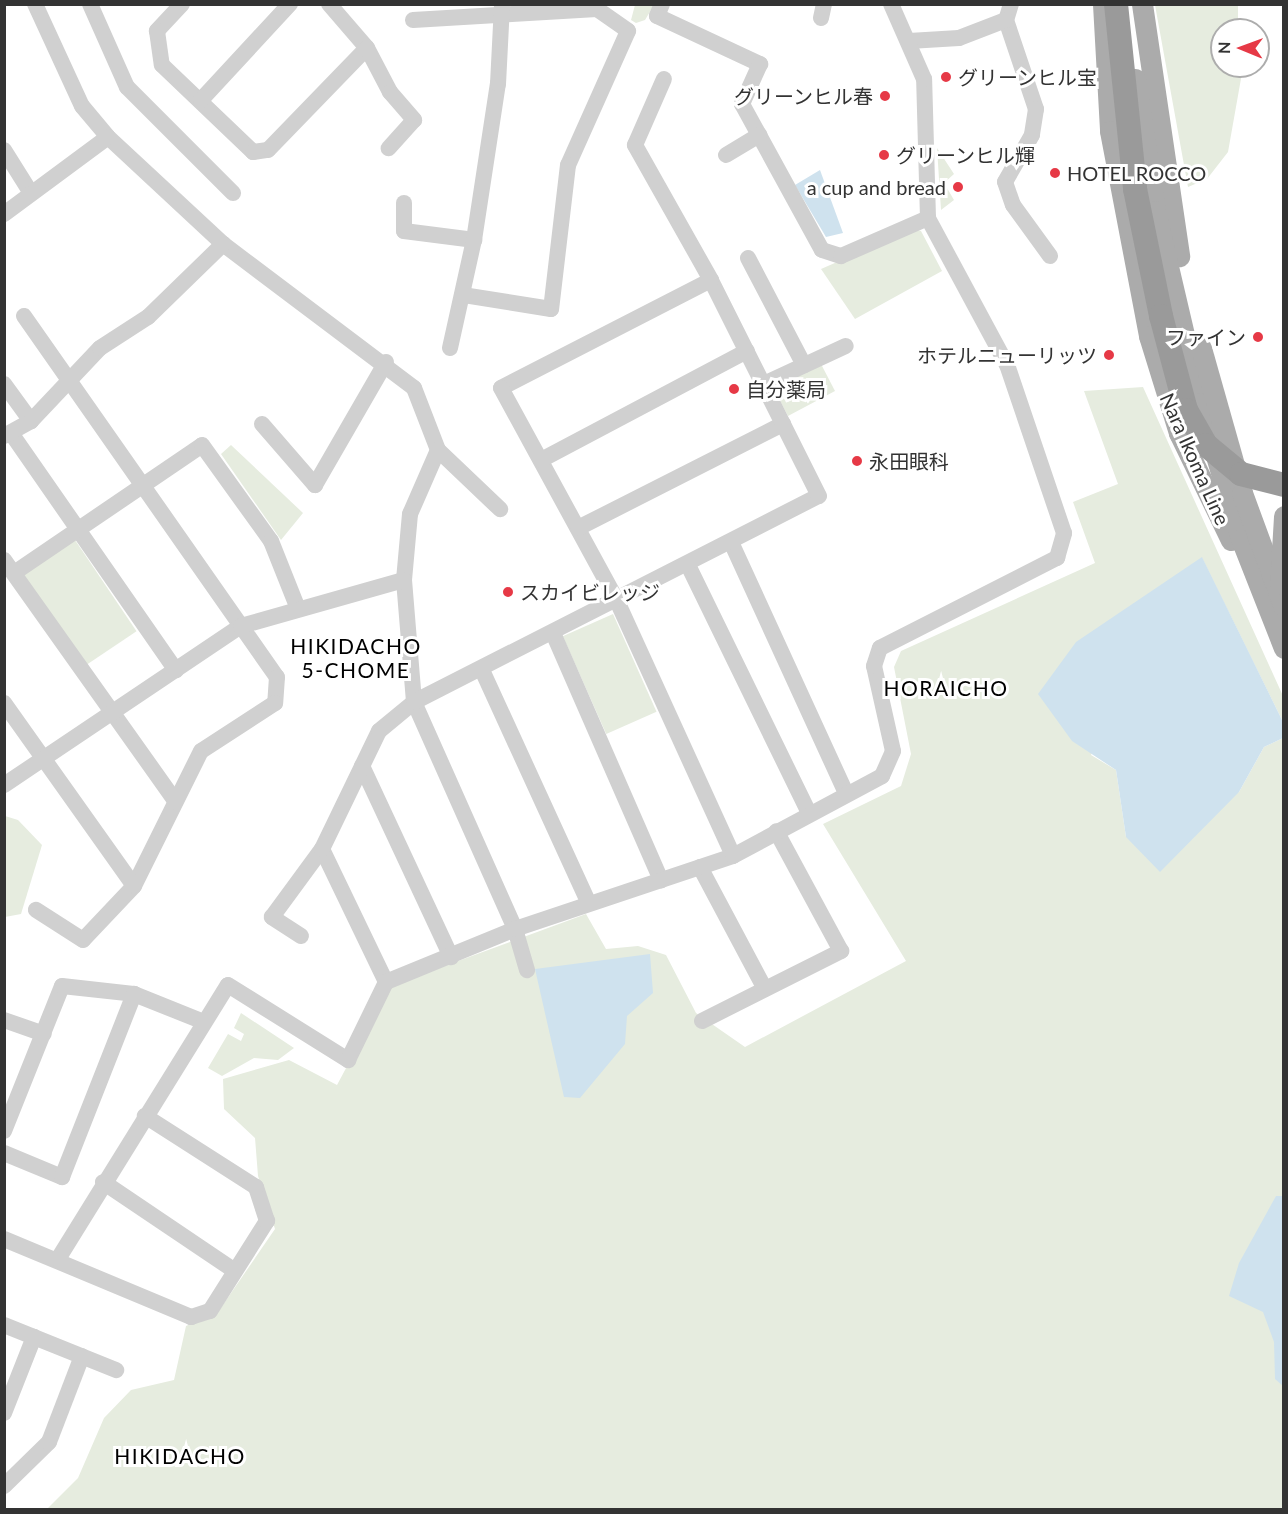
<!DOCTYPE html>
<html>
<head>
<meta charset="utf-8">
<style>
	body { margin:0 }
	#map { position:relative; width:1288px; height:1514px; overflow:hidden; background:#fff; font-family:Lato,"Noto Sans JP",sans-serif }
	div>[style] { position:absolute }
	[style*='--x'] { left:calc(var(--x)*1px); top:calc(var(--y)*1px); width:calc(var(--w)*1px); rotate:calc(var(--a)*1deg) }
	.green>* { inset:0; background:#e6ecdf; transform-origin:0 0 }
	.water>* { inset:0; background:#cfe2ee }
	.minor>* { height:16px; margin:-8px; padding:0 8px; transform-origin:8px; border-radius:8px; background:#d0d0d0 }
	.major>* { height:21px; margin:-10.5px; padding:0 10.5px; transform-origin:10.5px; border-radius:10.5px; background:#ababab }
	.highway>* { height:24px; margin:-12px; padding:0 12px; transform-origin:12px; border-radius:12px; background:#9a9a9a }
	.highway-bridge>* { height:24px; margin:-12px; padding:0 12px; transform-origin:12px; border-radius:12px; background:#9a9a9a }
	.dots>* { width:16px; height:16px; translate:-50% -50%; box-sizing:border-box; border:3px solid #fff; border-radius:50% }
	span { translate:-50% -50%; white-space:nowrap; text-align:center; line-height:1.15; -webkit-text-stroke:6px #fff; paint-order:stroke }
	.poi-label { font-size:20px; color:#333 }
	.left { translate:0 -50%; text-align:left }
	.right { translate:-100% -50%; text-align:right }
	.street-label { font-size:20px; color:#333 }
	.neighbourhood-label { font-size:21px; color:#000; letter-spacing:1.5px }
	.frame { position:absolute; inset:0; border:6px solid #333; pointer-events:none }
	.north { position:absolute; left:1210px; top:18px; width:60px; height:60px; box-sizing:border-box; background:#fff; border:2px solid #adadad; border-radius:50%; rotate:271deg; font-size:16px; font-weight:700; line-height:24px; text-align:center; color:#333 }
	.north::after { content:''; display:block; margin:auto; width:21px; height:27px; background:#e63946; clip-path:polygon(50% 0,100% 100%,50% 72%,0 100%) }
</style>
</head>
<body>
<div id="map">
	<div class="green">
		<i style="clip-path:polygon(635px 5px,654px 5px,645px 20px,636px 23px,631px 20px)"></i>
		<i style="clip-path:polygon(1155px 5px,1238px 5px,1238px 30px,1222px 30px,1222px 66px,1242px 66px,1242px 73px,1228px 152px,1207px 179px,1188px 187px)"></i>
		<i style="clip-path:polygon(937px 148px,954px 174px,944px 183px,954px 200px,941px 210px)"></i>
		<i style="clip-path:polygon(913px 229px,921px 231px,942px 271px,855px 319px,821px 269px)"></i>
		<i style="clip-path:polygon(821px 364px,835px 391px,788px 416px,777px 395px,781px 385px)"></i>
		<i style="clip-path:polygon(1143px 387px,1283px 696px,1283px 722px,1202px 558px,1091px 755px,1116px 770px,1126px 837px,1239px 792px,1264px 747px,1283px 738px,1283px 1509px,46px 1510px,78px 1478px,104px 1418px,131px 1390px,174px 1380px,186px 1326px,218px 1312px,275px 1229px,258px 1176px,255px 1138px,224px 1109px,223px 1079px,289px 1060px,337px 1085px,390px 986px,586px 914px,606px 949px,638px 946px,666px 955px,696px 1013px,745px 1047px,906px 961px,823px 824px,901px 786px,911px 754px,894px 667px,901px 651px,1095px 563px,1073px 502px,1118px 484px,1084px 391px)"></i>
		<i style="clip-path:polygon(231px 445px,303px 513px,281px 540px,221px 454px)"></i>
		<i style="left:75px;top:540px;width:110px;height:62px;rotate:56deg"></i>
		<i style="left:613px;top:614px;width:107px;height:55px;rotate:66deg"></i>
		<i style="clip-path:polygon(5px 816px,18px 820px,42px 845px,21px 914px,5px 917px)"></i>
		<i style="clip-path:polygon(241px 1013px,294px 1048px,278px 1060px,254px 1058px,222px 1076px,208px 1068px,228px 1034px,241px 1041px,244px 1034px,234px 1028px)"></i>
	</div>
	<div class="water">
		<i style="clip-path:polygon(820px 170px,843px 233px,826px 237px,795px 185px)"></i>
		<i style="clip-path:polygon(1202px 557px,1283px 722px,1283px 738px,1264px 747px,1239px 792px,1160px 872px,1126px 837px,1116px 770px,1072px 741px,1038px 694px,1076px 642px)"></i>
		<i style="clip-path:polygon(650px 954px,653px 993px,627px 1016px,625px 1044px,580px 1098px,564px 1097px,535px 969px)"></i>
		<i style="clip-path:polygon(1276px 1196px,1284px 1196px,1283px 1386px,1275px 1379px,1274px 1342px,1263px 1312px,1229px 1296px,1239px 1263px)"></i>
	</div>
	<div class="minor">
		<i style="--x:35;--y:4;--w:112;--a:65.3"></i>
		<i style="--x:82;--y:106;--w:40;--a:50"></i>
		<i style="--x:108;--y:137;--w:157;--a:42.9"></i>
		<i style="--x:223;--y:244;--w:239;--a:37"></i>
		<i style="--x:414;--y:388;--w:66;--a:68.8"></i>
		<i style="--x:438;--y:450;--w:70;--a:113.6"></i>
		<i style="--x:410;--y:514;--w:66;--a:95.2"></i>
		<i style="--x:404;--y:580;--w:122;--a:85.3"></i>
		<i style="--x:414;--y:702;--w:248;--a:66"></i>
		<i style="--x:515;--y:929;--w:43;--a:73.7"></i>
		<i style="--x:90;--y:4;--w:91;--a:66"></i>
		<i style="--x:127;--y:87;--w:150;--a:45"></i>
		<i style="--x:182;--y:4;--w:37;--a:133"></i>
		<i style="--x:157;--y:31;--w:34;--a:82"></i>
		<i style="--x:162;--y:65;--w:126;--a:43.7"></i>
		<i style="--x:253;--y:152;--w:15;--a:-8"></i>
		<i style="--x:268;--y:150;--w:142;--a:-45.9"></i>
		<i style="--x:367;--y:48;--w:58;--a:-130.8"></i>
		<i style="--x:662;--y:4;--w:13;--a:113"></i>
		<i style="--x:657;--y:16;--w:114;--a:25"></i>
		<i style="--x:760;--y:64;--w:44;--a:114.2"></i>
		<i style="--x:742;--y:104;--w:166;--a:61.3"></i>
		<i style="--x:822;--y:250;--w:20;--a:18"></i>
		<i style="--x:841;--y:256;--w:95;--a:-23.6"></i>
		<i style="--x:1011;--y:4;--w:17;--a:107"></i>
		<i style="--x:1006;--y:20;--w:94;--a:71.4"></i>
		<i style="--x:1036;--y:109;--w:26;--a:99"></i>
		<i style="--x:1032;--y:135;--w:54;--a:119.9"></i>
		<i style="--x:1005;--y:182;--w:24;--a:71"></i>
		<i style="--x:1013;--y:205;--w:63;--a:54"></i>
		<i style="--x:821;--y:18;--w:14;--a:-78"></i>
		<i style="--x:413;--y:20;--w:184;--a:-3.4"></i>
		<i style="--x:597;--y:9;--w:38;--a:35"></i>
		<i style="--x:628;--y:31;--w:147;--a:114.1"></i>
		<i style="--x:568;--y:165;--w:145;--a:96.7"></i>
		<i style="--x:551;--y:309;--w:88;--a:-170.9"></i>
		<i style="--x:909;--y:41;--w:50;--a:-3.4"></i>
		<i style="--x:959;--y:38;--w:50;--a:-21"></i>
		<i style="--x:367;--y:48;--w:50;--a:62.4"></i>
		<i style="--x:390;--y:92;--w:37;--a:49"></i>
		<i style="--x:414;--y:120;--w:38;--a:132"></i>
		<i style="--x:201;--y:100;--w:131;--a:-47.2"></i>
		<i style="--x:4;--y:150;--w:51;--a:57.9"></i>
		<i style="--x:726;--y:155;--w:39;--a:-31"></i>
		<i style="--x:404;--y:203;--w:28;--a:90"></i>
		<i style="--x:404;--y:231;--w:71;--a:7.3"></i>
		<i style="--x:474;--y:240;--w:158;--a:-81.3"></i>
		<i style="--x:498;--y:84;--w:80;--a:-87.1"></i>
		<i style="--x:4;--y:214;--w:129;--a:-36.5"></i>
		<i style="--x:748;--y:258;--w:121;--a:62.4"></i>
		<i style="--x:711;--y:280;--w:236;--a:152.8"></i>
		<i style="--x:501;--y:388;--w:243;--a:61.4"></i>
		<i style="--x:617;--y:601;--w:280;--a:65.5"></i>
		<i style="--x:24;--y:316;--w:441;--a:55"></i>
		<i style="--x:277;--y:677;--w:26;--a:94"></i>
		<i style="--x:275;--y:703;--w:88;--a:147"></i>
		<i style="--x:201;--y:751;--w:151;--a:116.4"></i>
		<i style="--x:134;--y:886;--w:74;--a:133.4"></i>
		<i style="--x:83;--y:940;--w:56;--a:-147.4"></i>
		<i style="--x:450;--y:348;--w:111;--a:-77.5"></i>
		<i style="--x:4;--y:384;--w:46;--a:53.9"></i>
		<i style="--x:764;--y:384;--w:90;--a:-24.9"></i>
		<i style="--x:262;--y:424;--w:81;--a:49"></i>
		<i style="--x:315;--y:485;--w:142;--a:-60"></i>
		<i style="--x:11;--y:433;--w:289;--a:55.2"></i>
		<i style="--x:4;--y:436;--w:31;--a:-29"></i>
		<i style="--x:31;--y:421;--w:100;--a:-46.6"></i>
		<i style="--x:100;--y:348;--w:57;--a:-32.9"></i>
		<i style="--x:148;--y:317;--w:105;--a:-44.2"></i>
		<i style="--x:438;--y:450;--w:86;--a:43.6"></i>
		<i style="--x:541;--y:460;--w:233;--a:-27.9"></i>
		<i style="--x:578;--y:528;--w:230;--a:-26.9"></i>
		<i style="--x:731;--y:542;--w:276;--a:65.4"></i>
		<i style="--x:4;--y:560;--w:296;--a:54.6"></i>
		<i style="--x:688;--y:565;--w:276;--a:64"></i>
		<i style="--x:14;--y:573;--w:227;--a:-34.2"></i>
		<i style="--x:202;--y:445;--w:118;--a:54.3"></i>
		<i style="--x:271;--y:541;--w:73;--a:68.3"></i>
		<i style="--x:553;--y:633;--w:270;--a:66.4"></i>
		<i style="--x:482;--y:670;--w:255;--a:65.4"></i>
		<i style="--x:4;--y:703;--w:224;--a:54.6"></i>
		<i style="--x:362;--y:766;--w:211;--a:65"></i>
		<i style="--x:4;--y:785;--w:285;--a:-33.9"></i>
		<i style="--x:241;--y:626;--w:169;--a:-15.8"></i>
		<i style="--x:322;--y:849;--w:148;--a:64.3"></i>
		<i style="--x:700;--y:867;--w:138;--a:62"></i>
		<i style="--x:301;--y:936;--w:35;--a:-147"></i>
		<i style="--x:272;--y:917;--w:84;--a:-53.7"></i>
		<i style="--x:322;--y:849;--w:131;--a:-64.2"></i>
		<i style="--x:379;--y:731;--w:45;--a:-39.6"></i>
		<i style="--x:414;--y:702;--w:454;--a:-27"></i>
		<i style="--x:819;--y:496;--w:241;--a:-116.6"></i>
		<i style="--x:711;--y:280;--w:155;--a:-119.4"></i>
		<i style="--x:635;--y:145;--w:72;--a:-66.3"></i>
		<i style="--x:4;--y:1020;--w:42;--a:19.3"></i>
		<i style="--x:702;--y:1021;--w:156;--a:-26.7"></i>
		<i style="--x:841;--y:951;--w:136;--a:-118.4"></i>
		<i style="--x:4;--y:1131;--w:156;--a:-68.2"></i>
		<i style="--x:62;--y:986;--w:72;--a:6.3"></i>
		<i style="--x:134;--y:994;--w:75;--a:21.8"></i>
		<i style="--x:4;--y:1153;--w:63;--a:22.5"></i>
		<i style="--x:62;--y:1177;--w:197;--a:-68.5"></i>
		<i style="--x:103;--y:1182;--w:159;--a:34"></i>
		<i style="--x:4;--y:1239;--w:203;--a:22.6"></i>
		<i style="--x:191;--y:1317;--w:20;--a:-18"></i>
		<i style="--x:210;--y:1311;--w:107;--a:-57.7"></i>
		<i style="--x:267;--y:1221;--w:36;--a:-108"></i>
		<i style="--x:256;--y:1187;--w:132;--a:-147.4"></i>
		<i style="--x:58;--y:1259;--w:322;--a:-58.2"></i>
		<i style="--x:228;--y:985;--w:142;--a:32"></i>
		<i style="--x:348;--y:1060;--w:87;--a:-64"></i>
		<i style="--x:386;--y:982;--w:139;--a:-22.3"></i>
		<i style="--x:515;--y:929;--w:230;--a:-18.5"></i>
		<i style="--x:733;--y:856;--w:169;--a:-28.2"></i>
		<i style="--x:882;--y:776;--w:27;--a:-66"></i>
		<i style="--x:893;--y:751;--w:87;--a:-102.6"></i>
		<i style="--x:874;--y:666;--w:19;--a:-72"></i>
		<i style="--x:880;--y:648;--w:199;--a:-27"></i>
		<i style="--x:1057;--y:558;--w:26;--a:-74"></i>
		<i style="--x:1064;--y:533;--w:177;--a:-108.7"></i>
		<i style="--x:1007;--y:365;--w:167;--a:-118.3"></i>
		<i style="--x:928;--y:218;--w:139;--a:-91.6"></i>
		<i style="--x:924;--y:79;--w:82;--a:-113.7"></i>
		<i style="--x:4;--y:1325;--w:121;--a:21.9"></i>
		<i style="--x:4;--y:1413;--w:82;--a:-68.5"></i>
		<i style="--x:4;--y:1486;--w:63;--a:-44.4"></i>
		<i style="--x:49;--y:1442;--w:92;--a:-69"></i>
	</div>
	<div class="major">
		<i style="--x:1103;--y:4;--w:127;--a:86.8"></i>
		<i style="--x:1110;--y:131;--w:209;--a:79.2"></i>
		<i style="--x:1149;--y:336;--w:102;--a:72.8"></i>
		<i style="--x:1179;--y:433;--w:119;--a:64.1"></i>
		<i style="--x:1142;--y:4;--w:255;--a:81.6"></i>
		<i style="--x:1135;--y:79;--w:134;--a:81.4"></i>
		<i style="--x:1155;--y:211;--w:197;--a:76.8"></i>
		<i style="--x:1200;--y:403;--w:142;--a:73.2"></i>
		<i style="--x:1241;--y:539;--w:117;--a:68.5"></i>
		<i style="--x:1201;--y:348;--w:151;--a:74.2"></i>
		<i style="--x:1242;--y:493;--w:121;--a:69.8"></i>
		<i style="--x:1280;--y:584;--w:68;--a:-86.6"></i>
	</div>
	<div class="highway">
		<i style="--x:1116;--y:4;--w:186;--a:84.1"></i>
		<i style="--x:1135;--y:189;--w:130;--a:78.4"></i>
	</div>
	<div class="highway-bridge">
		<i style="--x:1161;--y:316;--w:97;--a:75.1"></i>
		<i style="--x:1186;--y:410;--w:40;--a:60.3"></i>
		<i style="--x:1206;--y:445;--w:45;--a:39.6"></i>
		<i style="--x:1241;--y:474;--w:44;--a:14.3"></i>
	</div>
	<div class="dots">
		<i style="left:946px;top:77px;background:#e63946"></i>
		<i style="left:885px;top:96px;background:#e63946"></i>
		<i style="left:884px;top:155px;background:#e63946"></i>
		<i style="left:1055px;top:173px;background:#e63946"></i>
		<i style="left:958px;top:187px;background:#e63946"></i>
		<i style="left:1258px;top:337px;background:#e63946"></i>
		<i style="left:1109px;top:355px;background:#e63946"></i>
		<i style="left:734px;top:389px;background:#e63946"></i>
		<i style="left:857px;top:461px;background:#e63946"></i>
		<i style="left:508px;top:592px;background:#e63946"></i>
	</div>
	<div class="poi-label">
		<span class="left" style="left:958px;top:77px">グリーンヒル宝</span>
		<span class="right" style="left:873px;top:96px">グリーンヒル春</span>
		<span class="left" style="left:896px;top:155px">グリーンヒル輝</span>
		<span class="left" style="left:1067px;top:173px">HOTEL ROCCO</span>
		<span class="right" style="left:946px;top:187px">a cup and bread</span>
		<span class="right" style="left:1246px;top:337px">ファイン</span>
		<span class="right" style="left:1097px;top:355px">ホテルニューリッツ</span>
		<span class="left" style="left:746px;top:389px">自分薬局</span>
		<span class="left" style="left:869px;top:461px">永田眼科</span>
		<span class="left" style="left:520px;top:592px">スカイビレッジ</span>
	</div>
	<div class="street-label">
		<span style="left:1195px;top:459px;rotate:66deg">Nara Ikoma Line</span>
	</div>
	<div class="neighbourhood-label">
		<span style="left:356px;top:658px">HIKIDACHO<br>5-CHOME</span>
		<span style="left:946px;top:688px">HORAICHO</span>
		<span style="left:180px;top:1456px">HIKIDACHO</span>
	</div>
	<div class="frame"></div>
	<div class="north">N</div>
</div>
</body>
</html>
